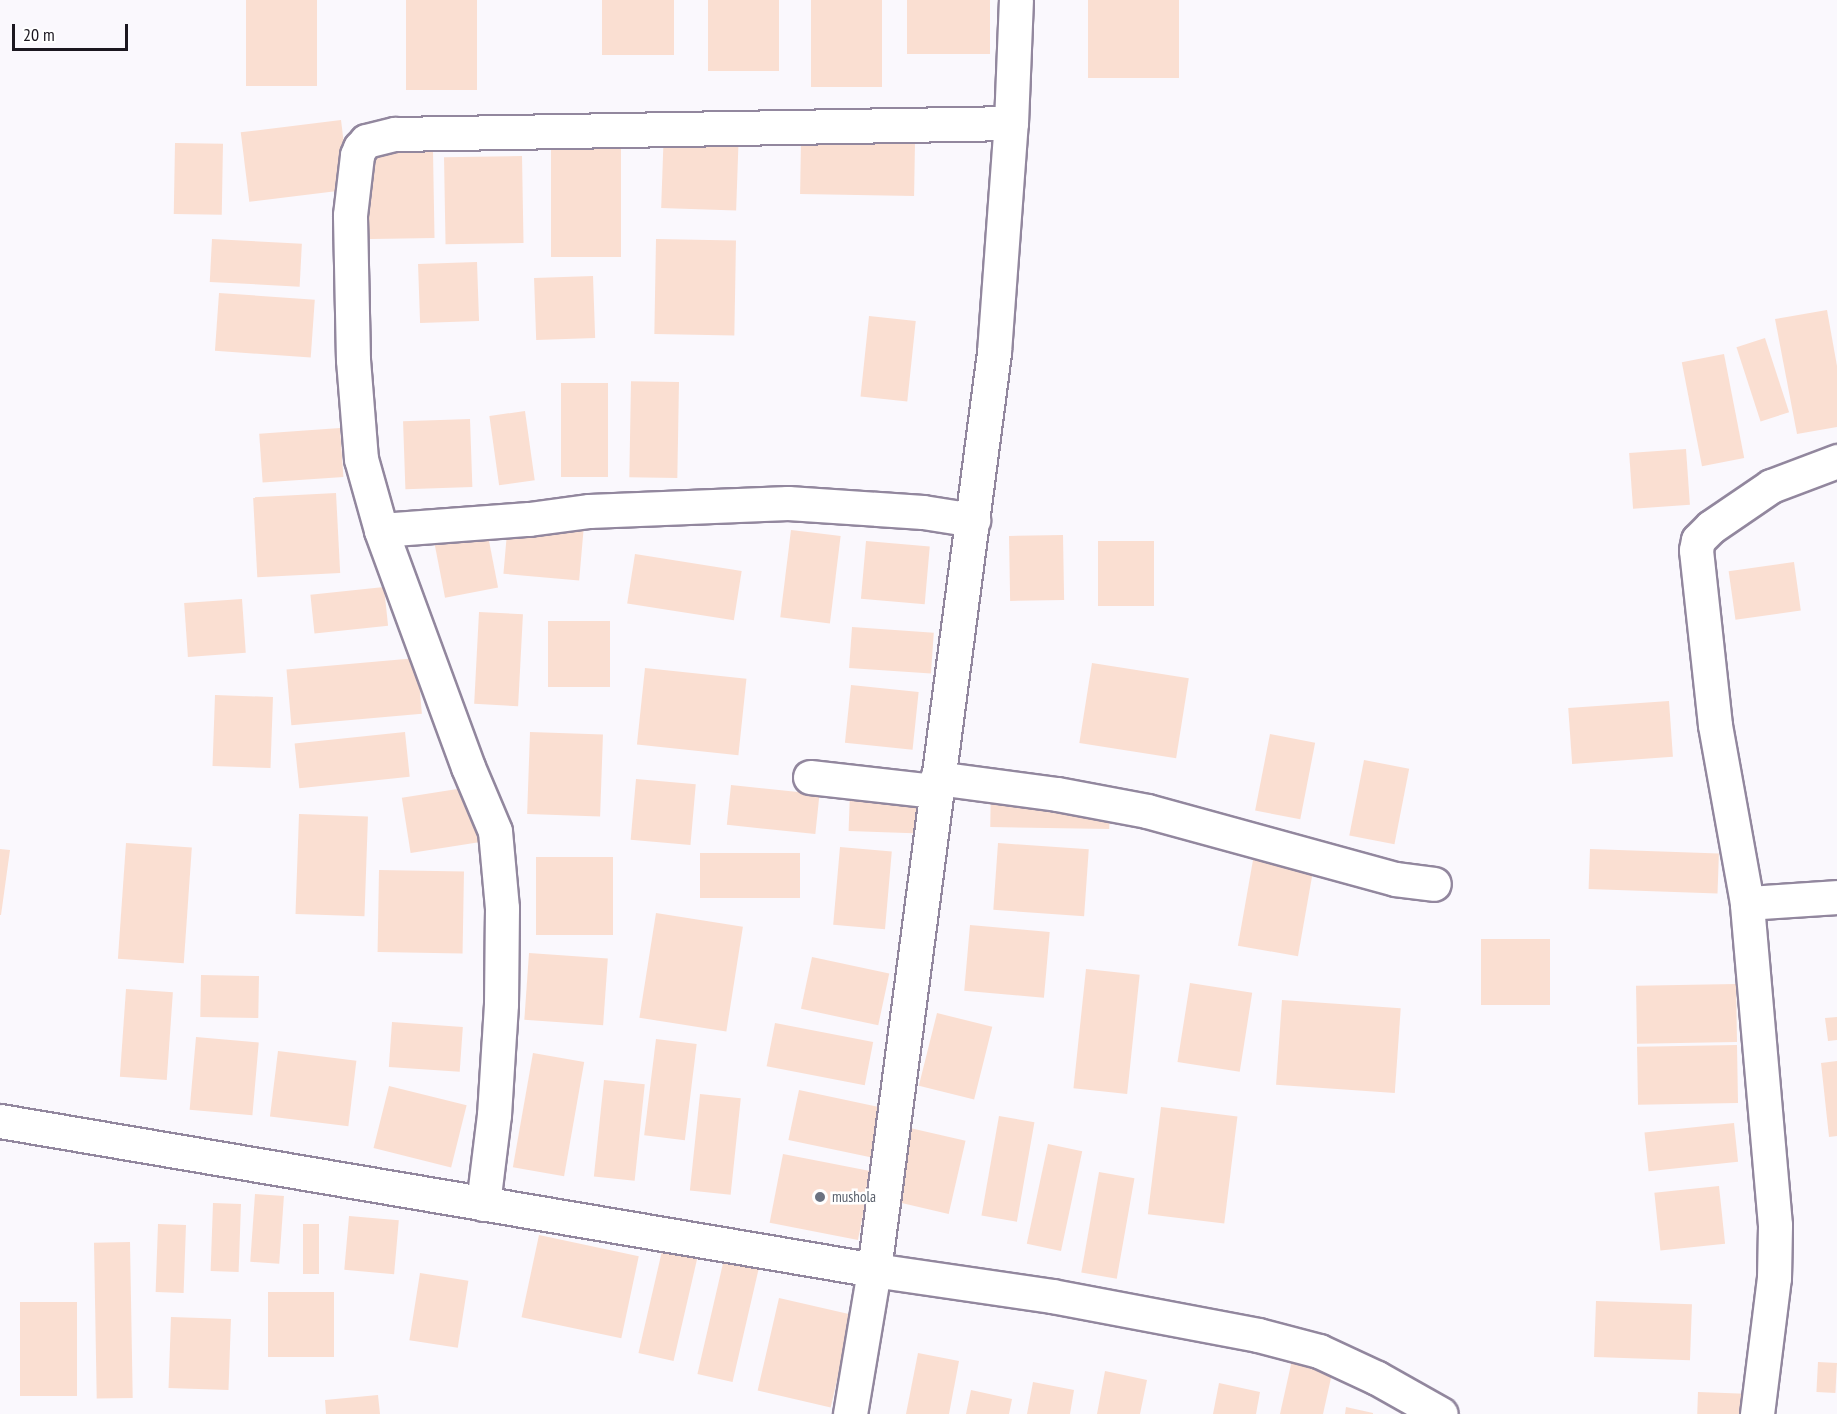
<!DOCTYPE html>
<html>
<head>
<meta charset="utf-8">
<style>
	body { margin:0 }
	#map { position:relative; width:1837px; height:1414px; overflow:hidden; background:#faf8fd; font-family:"PT Sans Narrow",sans-serif }
	div>[style] { position:absolute }
	[style*='--x'] { left:calc(var(--x)*1px); top:calc(var(--y)*1px); width:calc(var(--w)*1px); rotate:calc(var(--a)*1deg) }
	.building>* { inset:0; background:#fadfd2; transform-origin:0 0 }
	.roads { filter:drop-shadow(2px 0 #92879e) drop-shadow(-2px 0 #92879e) drop-shadow(0 2px #92879e) drop-shadow(0 -2px #92879e) }
	.street>* { height:33px; margin:-16.5px; padding:0 16.5px; transform-origin:16.5px; border-radius:16.5px; background:#fff }
	.secondary>* { height:33px; margin:-16.5px; padding:0 16.5px; transform-origin:16.5px; border-radius:16.5px; background:#fff }
	.dots>* { width:16px; height:16px; translate:-50% -50%; box-sizing:border-box; border:3px solid #fff; border-radius:50% }
	span { translate:-50% -50%; white-space:nowrap; text-align:center; line-height:1.15; -webkit-text-stroke:5px #fff; paint-order:stroke }
	.worship-label { font-size:15px; color:#5b616d }
	.left { translate:0 -50%; text-align:left }
	.scale { position:absolute; left:12px; top:24px; width:116px; height:27px; box-sizing:border-box; border:3px solid #1b1720; border-top:0; padding-left:8px; font-size:18px; line-height:21px; white-space:nowrap; color:#1b1720; -webkit-text-stroke:4px #fff; paint-order:stroke }
</style>
</head>
<body>
<div id="map">
	<div class="building">
		<i style="left:246px;top:0;width:71px;height:86px"></i>
		<i style="left:406px;top:0;width:71px;height:90px"></i>
		<i style="left:602px;top:0;width:72px;height:55px"></i>
		<i style="left:708px;top:0;width:71px;height:71px"></i>
		<i style="left:811px;top:0;width:71px;height:87px"></i>
		<i style="left:907px;top:0;width:83px;height:54px"></i>
		<i style="left:1088px;top:0;width:91px;height:78px"></i>
		<i style="left:341px;top:120px;width:70px;height:101px;rotate:83deg"></i>
		<i style="left:664px;top:127px;width:75px;height:81px;rotate:2deg"></i>
		<i style="left:621px;top:141px;width:116px;height:70px;rotate:90deg"></i>
		<i style="left:801px;top:142px;width:114px;height:52px;rotate:1deg"></i>
		<i style="left:175px;top:143px;width:48px;height:71px;rotate:1deg"></i>
		<i style="left:433px;top:151px;width:87px;height:79px;rotate:89deg"></i>
		<i style="left:522px;top:156px;width:87px;height:78px;rotate:89deg"></i>
		<i style="left:212px;top:239px;width:90px;height:43px;rotate:3deg"></i>
		<i style="left:656px;top:239px;width:80px;height:95px;rotate:1deg"></i>
		<i style="left:477px;top:262px;width:59px;height:59px;rotate:88deg"></i>
		<i style="left:593px;top:276px;width:62px;height:59px;rotate:88deg"></i>
		<i style="left:219px;top:293px;width:96px;height:58px;rotate:4deg"></i>
		<i style="clip-path:polygon(1827px 310px,1837px 366px,1837px 427px,1797px 434px,1775px 319px)"></i>
		<i style="left:869px;top:316px;width:47px;height:81px;rotate:6deg"></i>
		<i style="left:1765px;top:338px;width:78px;height:30px;rotate:72deg"></i>
		<i style="left:1724px;top:354px;width:106px;height:43px;rotate:79deg"></i>
		<i style="left:679px;top:382px;width:96px;height:48px;rotate:91deg"></i>
		<i style="left:561px;top:383px;width:47px;height:94px"></i>
		<i style="left:525px;top:411px;width:70px;height:36px;rotate:82deg"></i>
		<i style="left:470px;top:419px;width:68px;height:67px;rotate:88deg"></i>
		<i style="left:340px;top:428px;width:49px;height:81px;rotate:86deg"></i>
		<i style="left:1686px;top:449px;width:56px;height:57px;rotate:86deg"></i>
		<i style="left:336px;top:493px;width:80px;height:83px;rotate:87deg"></i>
		<i style="left:483px;top:510px;width:79px;height:54px;rotate:79deg"></i>
		<i style="left:509px;top:510px;width:76px;height:64px;rotate:5deg"></i>
		<i style="left:791px;top:530px;width:50px;height:88px;rotate:7deg"></i>
		<i style="left:1063px;top:535px;width:65px;height:54px;rotate:89deg"></i>
		<i style="left:866px;top:541px;width:64px;height:58px;rotate:5deg"></i>
		<i style="left:1154px;top:541px;width:65px;height:56px;rotate:90deg"></i>
		<i style="left:635px;top:554px;width:108px;height:50px;rotate:9deg"></i>
		<i style="left:1794px;top:562px;width:49px;height:66px;rotate:82deg"></i>
		<i style="left:384px;top:587px;width:39px;height:74px;rotate:84deg"></i>
		<i style="left:242px;top:599px;width:54px;height:58px;rotate:86deg"></i>
		<i style="left:479px;top:612px;width:44px;height:92px;rotate:3deg"></i>
		<i style="left:548px;top:621px;width:62px;height:66px"></i>
		<i style="left:852px;top:627px;width:82px;height:41px;rotate:4deg"></i>
		<i style="left:417px;top:658px;width:56px;height:131px;rotate:85deg"></i>
		<i style="left:1092px;top:663px;width:98px;height:81px;rotate:9deg"></i>
		<i style="left:645px;top:668px;width:102px;height:77px;rotate:6deg"></i>
		<i style="left:851px;top:685px;width:68px;height:58px;rotate:6deg"></i>
		<i style="left:215px;top:695px;width:58px;height:71px;rotate:2deg"></i>
		<i style="left:1669px;top:701px;width:56px;height:101px;rotate:86deg"></i>
		<i style="left:405px;top:732px;width:45px;height:111px;rotate:84deg"></i>
		<i style="left:530px;top:732px;width:73px;height:82px;rotate:2deg"></i>
		<i style="left:1270px;top:734px;width:46px;height:78px;rotate:11deg"></i>
		<i style="left:1364px;top:760px;width:46px;height:77px;rotate:11deg"></i>
		<i style="left:636px;top:779px;width:60px;height:61px;rotate:5deg"></i>
		<i style="left:991px;top:784px;width:119px;height:43px;rotate:1deg"></i>
		<i style="left:731px;top:785px;width:89px;height:40px;rotate:6deg"></i>
		<i style="left:470px;top:787px;width:56px;height:69px;rotate:81deg"></i>
		<i style="left:850px;top:791px;width:72px;height:40px;rotate:2deg"></i>
		<i style="left:299px;top:814px;width:69px;height:100px;rotate:2deg"></i>
		<i style="left:126px;top:843px;width:66px;height:116px;rotate:4deg"></i>
		<i style="left:998px;top:843px;width:91px;height:67px;rotate:4deg"></i>
		<i style="left:840px;top:847px;width:52px;height:78px;rotate:5deg"></i>
		<i style="clip-path:polygon(0 849px,10px 850px,1px 915px,0 915px)"></i>
		<i style="left:1590px;top:849px;width:129px;height:40px;rotate:2deg"></i>
		<i style="left:800px;top:853px;width:45px;height:100px;rotate:90deg"></i>
		<i style="left:536px;top:857px;width:77px;height:78px"></i>
		<i style="left:1253px;top:860px;width:61px;height:87px;rotate:10deg"></i>
		<i style="left:379px;top:870px;width:85px;height:82px;rotate:1deg"></i>
		<i style="left:656px;top:913px;width:88px;height:106px;rotate:9deg"></i>
		<i style="left:970px;top:925px;width:80px;height:66px;rotate:5deg"></i>
		<i style="left:1481px;top:939px;width:69px;height:66px"></i>
		<i style="left:529px;top:953px;width:79px;height:67px;rotate:4deg"></i>
		<i style="left:812px;top:957px;width:79px;height:53px;rotate:12deg"></i>
		<i style="left:1086px;top:969px;width:54px;height:120px;rotate:6deg"></i>
		<i style="left:201px;top:975px;width:58px;height:42px;rotate:1deg"></i>
		<i style="left:1190px;top:983px;width:63px;height:80px;rotate:9deg"></i>
		<i style="left:1736px;top:984px;width:58px;height:100px;rotate:89deg"></i>
		<i style="left:126px;top:989px;width:47px;height:88px;rotate:4deg"></i>
		<i style="left:1282px;top:1000px;width:119px;height:85px;rotate:4deg"></i>
		<i style="left:937px;top:1013px;width:57px;height:75px;rotate:14deg"></i>
		<i style="clip-path:polygon(1837px 1017px,1837px 1040px,1828px 1041px,1825px 1018px)"></i>
		<i style="left:392px;top:1022px;width:71px;height:45px;rotate:4deg"></i>
		<i style="left:775px;top:1023px;width:100px;height:44px;rotate:11deg"></i>
		<i style="left:196px;top:1037px;width:63px;height:73px;rotate:5deg"></i>
		<i style="left:656px;top:1039px;width:41px;height:97px;rotate:7deg"></i>
		<i style="left:1737px;top:1045px;width:58px;height:100px;rotate:89deg"></i>
		<i style="left:278px;top:1051px;width:79px;height:66px;rotate:7deg"></i>
		<i style="left:533px;top:1053px;width:52px;height:116px;rotate:10deg"></i>
		<i style="clip-path:polygon(1837px 1061px,1837px 1136px,1829px 1137px,1821px 1063px)"></i>
		<i style="left:604px;top:1080px;width:41px;height:97px;rotate:6deg"></i>
		<i style="left:389px;top:1086px;width:80px;height:64px;rotate:14deg"></i>
		<i style="left:799px;top:1090px;width:84px;height:51px;rotate:12deg"></i>
		<i style="left:700px;top:1094px;width:41px;height:97px;rotate:6deg"></i>
		<i style="left:1161px;top:1107px;width:77px;height:108px;rotate:7deg"></i>
		<i style="left:999px;top:1116px;width:36px;height:101px;rotate:10deg"></i>
		<i style="left:1734px;top:1123px;width:39px;height:90px;rotate:84deg"></i>
		<i style="left:910px;top:1128px;width:57px;height:75px;rotate:13deg"></i>
		<i style="left:1048px;top:1144px;width:35px;height:102px;rotate:12deg"></i>
		<i style="left:783px;top:1154px;width:90px;height:70px;rotate:11deg"></i>
		<i style="left:1099px;top:1172px;width:36px;height:102px;rotate:10deg"></i>
		<i style="left:1719px;top:1186px;width:58px;height:65px;rotate:84deg"></i>
		<i style="left:255px;top:1194px;width:29px;height:68px;rotate:4deg"></i>
		<i style="left:213px;top:1203px;width:28px;height:68px;rotate:2deg"></i>
		<i style="left:349px;top:1216px;width:50px;height:54px;rotate:5deg"></i>
		<i style="left:158px;top:1224px;width:28px;height:68px;rotate:2deg"></i>
		<i style="left:303px;top:1224px;width:16px;height:50px"></i>
		<i style="left:539px;top:1235px;width:102px;height:84px;rotate:12deg"></i>
		<i style="left:665px;top:1238px;width:36px;height:118px;rotate:13deg"></i>
		<i style="left:130px;top:1242px;width:156px;height:36px;rotate:89deg"></i>
		<i style="left:724px;top:1259px;width:36px;height:118px;rotate:13deg"></i>
		<i style="left:420px;top:1273px;width:49px;height:68px;rotate:9deg"></i>
		<i style="left:268px;top:1292px;width:66px;height:65px"></i>
		<i style="left:779px;top:1298px;width:75px;height:95px;rotate:13deg"></i>
		<i style="left:1596px;top:1301px;width:96px;height:56px;rotate:2deg"></i>
		<i style="left:20px;top:1302px;width:57px;height:94px"></i>
		<i style="left:171px;top:1317px;width:60px;height:71px;rotate:2deg"></i>
		<i style="clip-path:polygon(918px 1353px,959px 1361px,949px 1414px,906px 1414px)"></i>
		<i style="clip-path:polygon(1292px 1360px,1333px 1369px,1323px 1414px,1280px 1414px)"></i>
		<i style="left:1818px;top:1362px;width:19px;height:30px;rotate:3deg"></i>
		<i style="clip-path:polygon(1105px 1371px,1147px 1380px,1140px 1414px,1097px 1414px)"></i>
		<i style="clip-path:polygon(1033px 1382px,1074px 1390px,1070px 1414px,1027px 1414px)"></i>
		<i style="clip-path:polygon(1219px 1383px,1260px 1392px,1256px 1414px,1213px 1414px)"></i>
		<i style="clip-path:polygon(971px 1390px,1012px 1399px,1009px 1414px,966px 1414px)"></i>
		<i style="left:1698px;top:1392px;width:54px;height:22px;rotate:2deg"></i>
		<i style="clip-path:polygon(378px 1395px,380px 1414px,326px 1414px,325px 1400px)"></i>
		<i style="clip-path:polygon(1346px 1407px,1373px 1413px,1373px 1414px,1345px 1414px)"></i>
	</div>
	<div class="roads">
		<div class="street">
			<i style="--x:381;--y:530;--w:148;--a:-4.3"></i>
			<i style="--x:529;--y:519;--w:61;--a:-7.6"></i>
			<i style="--x:589;--y:511;--w:199;--a:-2.3"></i>
			<i style="--x:788;--y:503;--w:135;--a:3.8"></i>
			<i style="--x:923;--y:512;--w:51;--a:9.1"></i>
			<i style="--x:810;--y:777;--w:126;--a:6.4"></i>
			<i style="--x:937;--y:778;--w:121;--a:7.6"></i>
			<i style="--x:1057;--y:794;--w:92;--a:10.7"></i>
			<i style="--x:1147;--y:811;--w:257;--a:15.3"></i>
			<i style="--x:1395;--y:879;--w:39;--a:7"></i>
			<i style="--x:1747;--y:903;--w:90;--a:-3.8"></i>
			<i style="--x:483;--y:1204;--w:90;--a:-83"></i>
			<i style="--x:494;--y:1115;--w:111;--a:-86.4"></i>
			<i style="--x:501;--y:1004;--w:96;--a:-89.4"></i>
			<i style="--x:502;--y:908;--w:77;--a:-95.2"></i>
			<i style="--x:495;--y:831;--w:69;--a:-112.9"></i>
			<i style="--x:468;--y:767;--w:252;--a:-110.2"></i>
			<i style="--x:381;--y:530;--w:74;--a:-105.7"></i>
			<i style="--x:361;--y:459;--w:99;--a:-94.6"></i>
			<i style="--x:353;--y:360;--w:145;--a:-91.2"></i>
			<i style="--x:350;--y:215;--w:60;--a:-83.3"></i>
			<i style="--x:357;--y:155;--w:8;--a:-67"></i>
			<i style="--x:360;--y:148;--w:9;--a:-49"></i>
			<i style="--x:366;--y:141;--w:30;--a:-14"></i>
			<i style="--x:395;--y:134;--w:616;--a:-1.02"></i>
			<i style="--x:850;--y:1414;--w:146;--a:-80.5"></i>
			<i style="--x:874;--y:1270;--w:926;--a:-82.55"></i>
			<i style="--x:994;--y:352;--w:230;--a:-85.8"></i>
			<i style="--x:1011;--y:123;--w:123;--a:-87.7"></i>
			<i style="--x:1757;--y:1414;--w:137;--a:-82.9"></i>
			<i style="--x:1774;--y:1278;--w:53;--a:-88.9"></i>
			<i style="--x:1775;--y:1225;--w:323;--a:-95"></i>
			<i style="--x:1747;--y:903;--w:181;--a:-100.2"></i>
			<i style="--x:1715;--y:725;--w:176;--a:-96.2"></i>
			<i style="--x:1696;--y:550;--w:10;--a:-79"></i>
			<i style="--x:1698;--y:540;--w:18;--a:-45"></i>
			<i style="--x:1711;--y:527;--w:73;--a:-34.3"></i>
			<i style="--x:1771;--y:486;--w:71;--a:-20.7"></i>
		</div>
		<div class="secondary">
			<i style="--x:0;--y:1121;--w:887;--a:9.67"></i>
			<i style="--x:874;--y:1270;--w:180;--a:8.3"></i>
			<i style="--x:1052;--y:1296;--w:210;--a:10.7"></i>
			<i style="--x:1258;--y:1335;--w:63;--a:14.7"></i>
			<i style="--x:1319;--y:1351;--w:64;--a:25"></i>
			<i style="--x:1377;--y:1378;--w:73;--a:29.4"></i>
		</div>
	</div>
	<div class="dots">
		<i style="left:820px;top:1197px;background:#6b7280"></i>
	</div>
	<div class="worship-label">
		<span class="left" style="left:832px;top:1197px">mushola</span>
	</div>
	<div class="scale">20 m</div>
</div>
</body>
</html>
